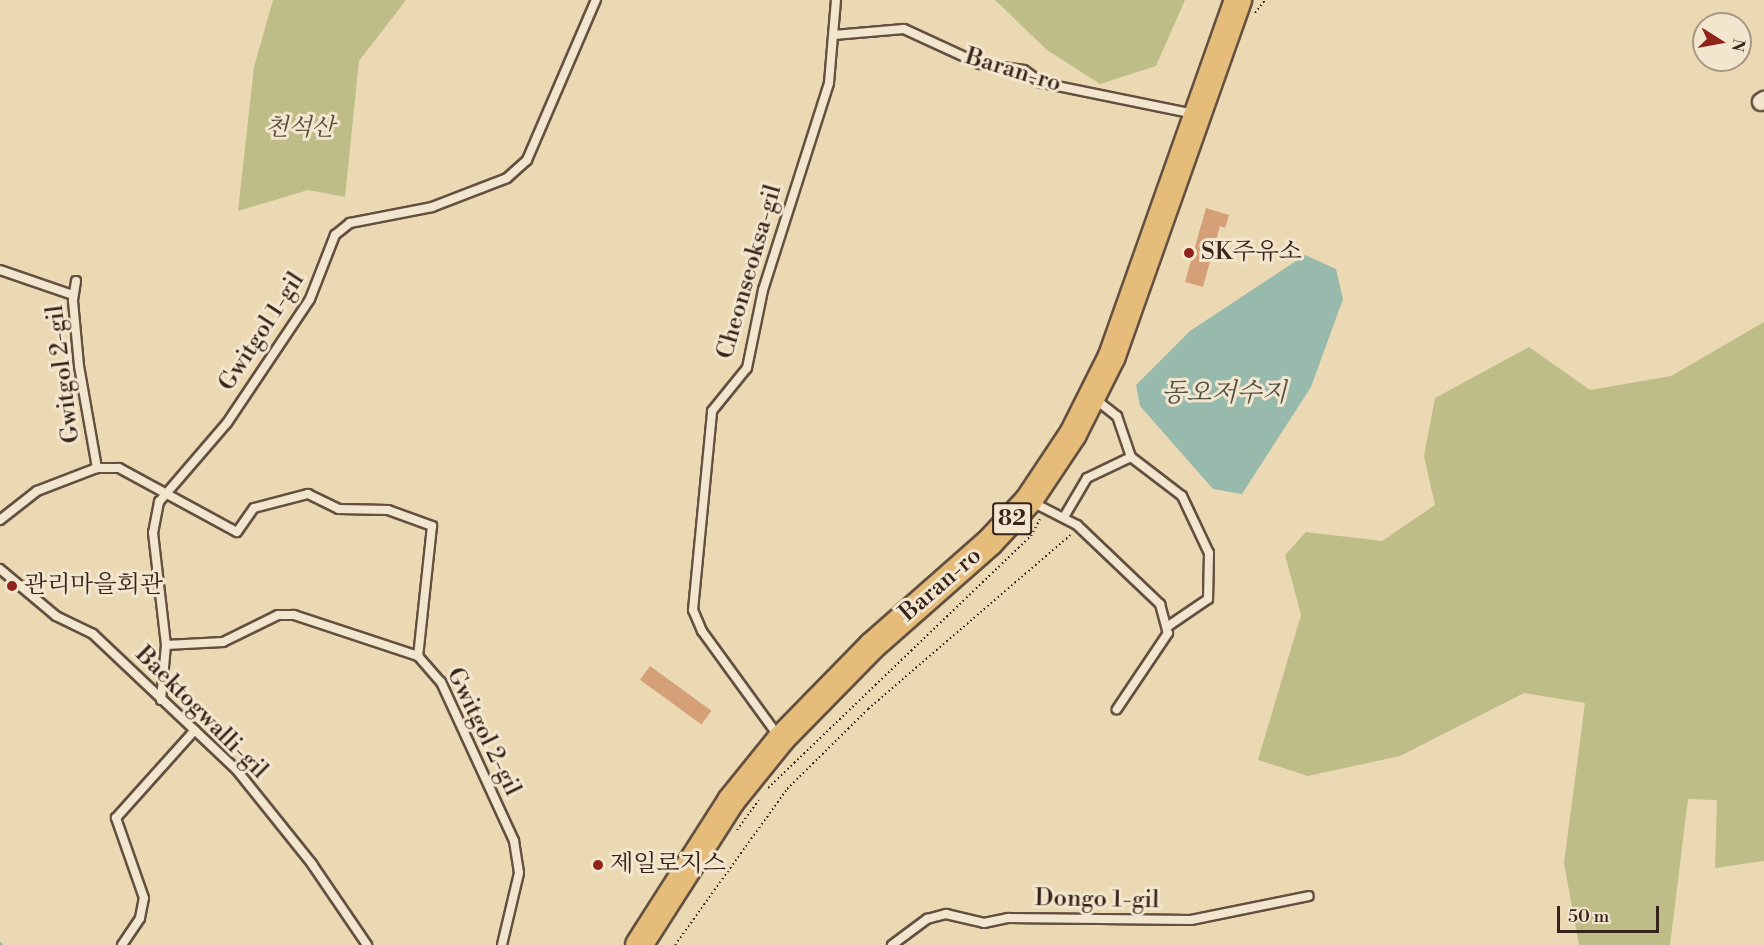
<!DOCTYPE html>
<html>
<head>
<meta charset="utf-8">
<style>
	body { margin:0 }
	#map { position:relative; width:1764px; height:945px; overflow:hidden; background:#ebd9b3; font-family:"Libre Bodoni","Noto Serif KR",serif }
	div>[style] { position:absolute }
	[style*='--x'] { left:calc(var(--x)*1px); top:calc(var(--y)*1px); width:calc(var(--w)*1px); rotate:calc(var(--a)*1deg) }
	.green>* { inset:0; background:#bebd88 }
	.water>* { inset:0; background:#98baad }
	.stream>* { height:4px; margin:-2px; padding:0 2px; transform-origin:2px; border-radius:2px; background:#98baad }
	.building>* { inset:0; background:#d59f78; transform-origin:0 0 }
	.path>* { height:2px; margin-top:-1px; transform-origin:0; background:repeating-linear-gradient(90deg,#36231a 0 1.5px,transparent 0 4.5px) }
	.roads { filter:drop-shadow(2px 0 #635040) drop-shadow(-2px 0 #635040) drop-shadow(0 2px #635040) drop-shadow(0 -2px #635040) }
	.lane>* { height:8px; margin:-4px; padding:0 4px; transform-origin:4px; border-radius:4px; background:#f2e6ce }
	.street>* { height:16px; margin:-8px; padding:0 8px; transform-origin:8px; border-radius:8px; background:#f2e6ce }
	.primary>* { height:26px; margin:-13px; padding:0 13px; transform-origin:13px; border-radius:13px; background:#e6bc7a }
	.dots>* { width:16px; height:16px; translate:-50% -50%; box-sizing:border-box; border:3px solid #f2e6ce; border-radius:50% }
	span { translate:-50% -50%; white-space:nowrap; text-align:center; line-height:1.15; -webkit-text-stroke:6px #f2e6ce; paint-order:stroke }
	.shield-label span { padding:2px 4px; background:#f2e6ce; border:2px solid; border-radius:4px; -webkit-text-stroke-width:0 }
	.shield-label { font-size:22px; color:#36231a; font-weight:700 }
	.street-label { font-size:24px; color:#36231a }
	.park-label { font-size:24px; color:#584a36; font-style:italic }
	.poi-label { font-size:24px; color:#36231a }
	.left { translate:0 -50%; text-align:left }
	.water-label { font-size:26px; color:#535046; font-style:italic }
	.north { position:absolute; left:1692px; top:12px; width:60px; height:60px; box-sizing:border-box; background:#f2e6ce; border:2px solid #a79886; border-radius:50%; rotate:101deg; font-size:16px; font-weight:700; line-height:24px; text-align:center; color:#36231a }
	.north::after { content:''; display:block; margin:auto; width:21px; height:27px; background:#8f2418; clip-path:polygon(50% 0,100% 100%,50% 72%,0 100%) }
	.scale { position:absolute; left:1557px; top:906px; width:102px; height:27px; box-sizing:border-box; border:3px solid #36231a; border-top:0; padding-left:8px; font-size:18px; line-height:21px; white-space:nowrap; color:#36231a; -webkit-text-stroke:4px #f2e6ce; paint-order:stroke }
</style>
</head>
<body>
<div id="map">
	<div class="green">
		<i style="clip-path:polygon(273px 0,406px 0,359px 61px,345px 197px,308px 190px,238px 211px,254px 67px)"></i>
		<i style="clip-path:polygon(995px 0,1185px 0,1156px 66px,1100px 84px,1047px 50px)"></i>
		<i style="clip-path:polygon(1764px 322px,1764px 861px,1715px 868px,1717px 800px,1688px 799px,1670px 945px,1579px 945px,1564px 863px,1585px 703px,1524px 693px,1400px 756px,1308px 776px,1258px 760px,1301px 615px,1285px 555px,1306px 532px,1382px 541px,1435px 505px,1424px 456px,1435px 398px,1529px 347px,1590px 390px,1671px 376px)"></i>
	</div>
	<div class="water">
		<i style="clip-path:polygon(1305px 255px,1336px 269px,1343px 299px,1311px 387px,1242px 494px,1213px 489px,1140px 406px,1136px 385px,1190px 331px)"></i>
	</div>
	<div class="stream">
		<i style="--x:0;--y:944;--w:1;--a:45"></i>
	</div>
	<div class="building">
		<i style="clip-path:polygon(1206px 208px,1229px 215px,1225px 228px,1220px 226px,1203px 287px,1185px 282px)"></i>
		<i style="left:650px;top:666px;width:76px;height:17px;rotate:36deg"></i>
	</div>
	<div class="path">
		<i style="--x:1255;--y:13;--w:16;--a:-52"></i>
		<i style="--x:768;--y:788;--w:364;--a:-43.8"></i>
		<i style="--x:1031;--y:536;--w:19;--a:-62"></i>
		<i style="--x:737;--y:830;--w:37;--a:-54"></i>
		<i style="--x:675;--y:945;--w:192;--a:-54.3"></i>
		<i style="--x:787;--y:789;--w:114;--a:-44.6"></i>
		<i style="--x:868;--y:709;--w:267;--a:-40.7"></i>
	</div>
	<div class="roads">
		<div class="lane">
			<i style="--x:834;--y:35;--w:70;--a:-4.9"></i>
			<i style="--x:904;--y:29;--w:84;--a:24.7"></i>
			<i style="--x:980;--y:64;--w:44;--a:7.8"></i>
			<i style="--x:1024;--y:70;--w:22;--a:36"></i>
			<i style="--x:1042;--y:83;--w:156;--a:11.5"></i>
			<i style="--x:0;--y:270;--w:77;--a:18.9"></i>
			<i style="--x:76;--y:281;--w:20;--a:99"></i>
			<i style="--x:73;--y:301;--w:65;--a:84.7"></i>
			<i style="--x:79;--y:366;--w:104;--a:80"></i>
			<i style="--x:97;--y:468;--w:22;--a:0"></i>
			<i style="--x:119;--y:468;--w:134;--a:28.5"></i>
			<i style="--x:237;--y:532;--w:29;--a:-55"></i>
			<i style="--x:254;--y:508;--w:56;--a:-14.5"></i>
			<i style="--x:308;--y:494;--w:34;--a:26"></i>
			<i style="--x:339;--y:509;--w:49;--a:1.2"></i>
			<i style="--x:388;--y:510;--w:47;--a:20"></i>
			<i style="--x:432;--y:526;--w:131;--a:96.1"></i>
			<i style="--x:418;--y:656;--w:35;--a:49"></i>
			<i style="--x:441;--y:682;--w:175;--a:65.3"></i>
			<i style="--x:514;--y:841;--w:32;--a:81"></i>
			<i style="--x:519;--y:873;--w:74;--a:103.3"></i>
			<i style="--x:1095;--y:399;--w:28;--a:38"></i>
			<i style="--x:1117;--y:416;--w:43;--a:71.1"></i>
			<i style="--x:1131;--y:457;--w:64;--a:37.4"></i>
			<i style="--x:1182;--y:496;--w:63;--a:64.7"></i>
			<i style="--x:1209;--y:553;--w:46;--a:91.2"></i>
			<i style="--x:1208;--y:599;--w:50;--a:145.7"></i>
			<i style="--x:1032;--y:502;--w:51;--a:27.1"></i>
			<i style="--x:1077;--y:525;--w:115;--a:43.6"></i>
			<i style="--x:1160;--y:604;--w:30;--a:75"></i>
			<i style="--x:1168;--y:633;--w:92;--a:123.9"></i>
			<i style="--x:1064;--y:517;--w:45;--a:-59.5"></i>
			<i style="--x:1087;--y:478;--w:49;--a:-25.5"></i>
			<i style="--x:0;--y:520;--w:47;--a:-38.1"></i>
			<i style="--x:37;--y:491;--w:64;--a:-21"></i>
			<i style="--x:0;--y:569;--w:73;--a:40"></i>
			<i style="--x:56;--y:616;--w:41;--a:25.9"></i>
			<i style="--x:93;--y:634;--w:197;--a:43.4"></i>
			<i style="--x:236;--y:769;--w:122;--a:51.3"></i>
			<i style="--x:312;--y:864;--w:98;--a:55.8"></i>
			<i style="--x:166;--y:645;--w:57;--a:-3"></i>
			<i style="--x:223;--y:642;--w:61;--a:-26.1"></i>
			<i style="--x:278;--y:615;--w:16;--a:0"></i>
			<i style="--x:294;--y:615;--w:131;--a:18.3"></i>
			<i style="--x:161;--y:700;--w:55;--a:-84.8"></i>
			<i style="--x:166;--y:645;--w:113;--a:-96.6"></i>
			<i style="--x:153;--y:533;--w:32;--a:-79"></i>
			<i style="--x:159;--y:502;--w:104;--a:-49.3"></i>
			<i style="--x:227;--y:423;--w:149;--a:-56.2"></i>
			<i style="--x:310;--y:299;--w:69;--a:-68.7"></i>
			<i style="--x:335;--y:235;--w:19;--a:-39"></i>
			<i style="--x:350;--y:223;--w:84;--a:-11"></i>
			<i style="--x:432;--y:207;--w:80;--a:-21.1"></i>
			<i style="--x:507;--y:178;--w:27;--a:-42"></i>
			<i style="--x:527;--y:160;--w:174;--a:-66.7"></i>
			<i style="--x:779;--y:737;--w:131;--a:-126"></i>
			<i style="--x:702;--y:631;--w:23;--a:-113"></i>
			<i style="--x:693;--y:610;--w:200;--a:-84.5"></i>
			<i style="--x:712;--y:411;--w:55;--a:-50.9"></i>
			<i style="--x:747;--y:368;--w:80;--a:-78.4"></i>
			<i style="--x:763;--y:290;--w:217;--a:-72.3"></i>
			<i style="--x:829;--y:83;--w:83;--a:-85.2"></i>
			<i style="--x:122;--y:945;--w:32;--a:-56"></i>
			<i style="--x:140;--y:918;--w:20;--a:-79"></i>
			<i style="--x:144;--y:898;--w:85;--a:-109.3"></i>
			<i style="--x:116;--y:818;--w:118;--a:-48.1"></i>
			<i style="--x:892;--y:945;--w:44;--a:-36.6"></i>
			<i style="--x:927;--y:919;--w:20;--a:-15"></i>
			<i style="--x:946;--y:914;--w:39;--a:13"></i>
			<i style="--x:984;--y:923;--w:25;--a:-12"></i>
			<i style="--x:1008;--y:918;--w:183;--a:0.6"></i>
			<i style="--x:1191;--y:920;--w:120;--a:-11.5"></i>
		</div>
		<div class="street">
			<i style="--x:1761;--y:102;--w:4;--a:-34"></i>
		</div>
		<div class="primary">
			<i style="--x:639;--y:945;--w:171;--a:-57.4"></i>
			<i style="--x:731;--y:801;--w:80;--a:-51.1"></i>
			<i style="--x:781;--y:739;--w:130;--a:-45.6"></i>
			<i style="--x:872;--y:646;--w:157;--a:-41.4"></i>
			<i style="--x:990;--y:542;--w:57;--a:-47.1"></i>
			<i style="--x:1029;--y:500;--w:79;--a:-56.3"></i>
			<i style="--x:1073;--y:434;--w:87;--a:-63.4"></i>
			<i style="--x:1112;--y:356;--w:378;--a:-70.5"></i>
		</div>
	</div>
	<div class="dots">
		<i style="left:1189px;top:253px;background:#8f2418"></i>
		<i style="left:12px;top:586px;background:#8f2418"></i>
		<i style="left:598px;top:865px;background:#8f2418"></i>
	</div>
	<div class="shield-label">
		<span style="left:1012px;top:519px">82</span>
	</div>
	<div class="street-label">
		<span style="left:1013px;top:71px;rotate:17deg">Baran-ro</span>
		<span style="left:750px;top:272px;rotate:-74deg">Cheonseoksa-gil</span>
		<span style="left:262px;top:332px;rotate:-57deg">Gwitgol 1-gil</span>
		<span style="left:64px;top:374px;rotate:-97deg">Gwitgol 2-gil</span>
		<span style="left:941px;top:585px;rotate:-41deg">Baran-ro</span>
		<span style="left:201px;top:713px;rotate:45deg">Baektogwalli-gil</span>
		<span style="left:483px;top:732px;rotate:64deg">Gwitgol 2-gil</span>
		<span style="left:1097px;top:900px;rotate:1deg">Dongo 1-gil</span>
	</div>
	<div class="park-label">
		<span style="left:300px;top:129px">천석산</span>
	</div>
	<div class="poi-label">
		<span class="left" style="left:1201px;top:253px">SK주유소</span>
		<span class="left" style="left:24px;top:586px">관리마을회관</span>
		<span class="left" style="left:610px;top:865px">제일로지스</span>
	</div>
	<div class="water-label">
		<span style="left:1224px;top:394px">동오저수지</span>
	</div>
	<div class="north">N</div>
	<div class="scale">50 m</div>
</div>
</body>
</html>
